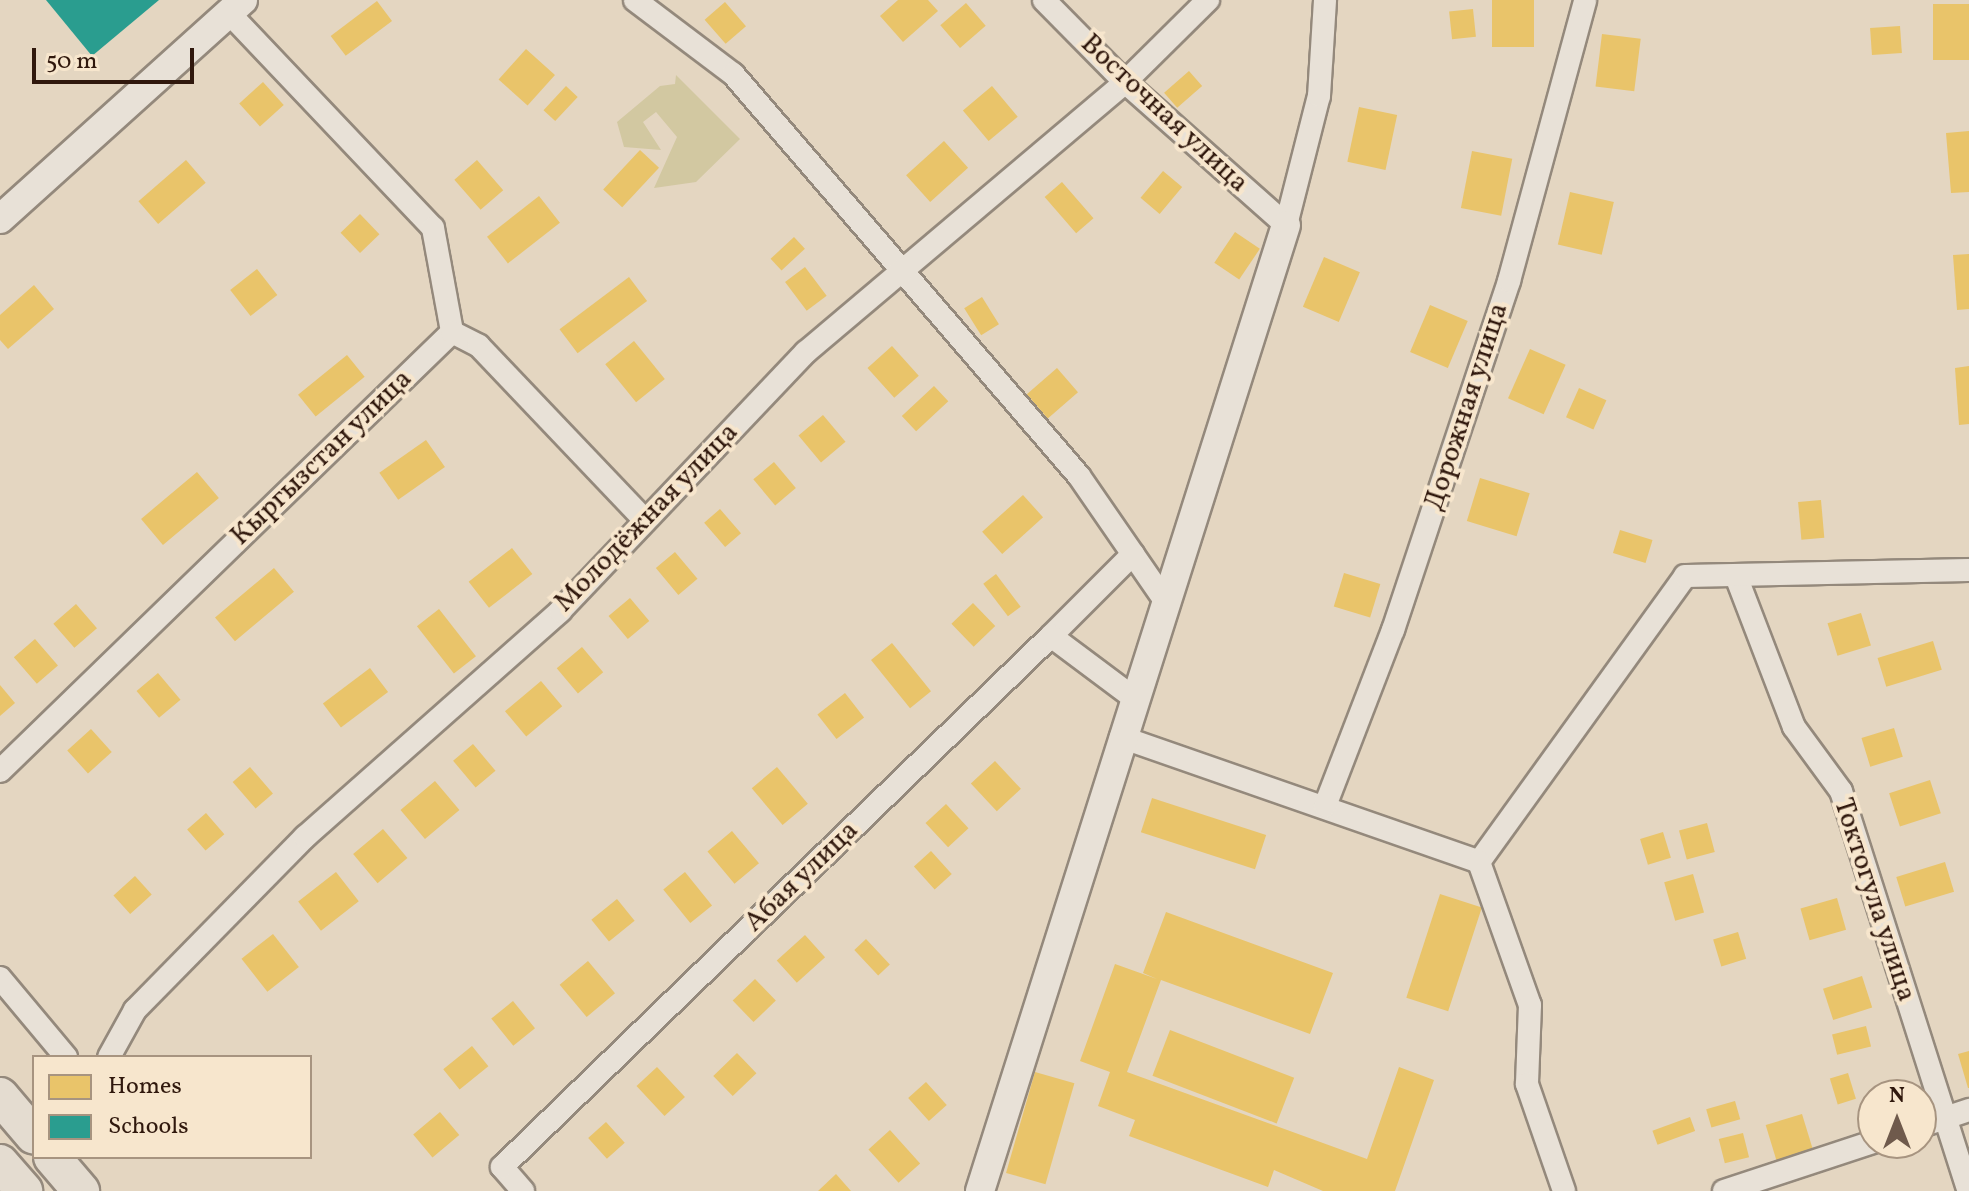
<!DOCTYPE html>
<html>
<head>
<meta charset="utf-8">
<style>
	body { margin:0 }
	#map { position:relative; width:1969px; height:1191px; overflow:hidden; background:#e4d6c1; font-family:Vollkorn,serif }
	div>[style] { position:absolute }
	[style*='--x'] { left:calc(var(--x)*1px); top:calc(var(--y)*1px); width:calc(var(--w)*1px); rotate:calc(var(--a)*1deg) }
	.green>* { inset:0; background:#d2c8a1 }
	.homes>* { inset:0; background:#e9c46a; transform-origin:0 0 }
	.schools>* { inset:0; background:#2a9d8f }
	.roads { filter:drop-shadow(2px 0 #94897c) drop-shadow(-2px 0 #94897c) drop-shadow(0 2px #94897c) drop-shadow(0 -2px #94897c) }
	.minor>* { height:22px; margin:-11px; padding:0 11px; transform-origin:11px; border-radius:11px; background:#e8e1d7 }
	.tertiary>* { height:28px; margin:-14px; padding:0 14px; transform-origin:14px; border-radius:14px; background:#e8e1d7 }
	.primary>* { height:36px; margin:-18px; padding:0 18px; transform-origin:18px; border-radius:18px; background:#e4dcd0 }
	span { translate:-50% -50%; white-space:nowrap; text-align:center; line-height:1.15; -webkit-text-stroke:8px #f7e6cd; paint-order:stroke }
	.street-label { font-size:28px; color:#30180d }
	.legend { position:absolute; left:32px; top:1055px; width:280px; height:104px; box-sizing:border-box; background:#f7e6cd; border:2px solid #a79480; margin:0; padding:10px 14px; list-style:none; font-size:24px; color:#30180d }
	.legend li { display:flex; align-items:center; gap:16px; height:40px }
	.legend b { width:40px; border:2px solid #a79480 }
	.north { position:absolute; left:1857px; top:1079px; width:80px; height:80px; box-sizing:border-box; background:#f7e6cd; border:2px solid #a79480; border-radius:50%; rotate:0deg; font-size:22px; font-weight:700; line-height:32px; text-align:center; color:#30180d }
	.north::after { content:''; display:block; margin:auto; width:28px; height:36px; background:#6f5a4c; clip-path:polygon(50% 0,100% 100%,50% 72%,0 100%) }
	.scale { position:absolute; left:32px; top:48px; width:162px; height:36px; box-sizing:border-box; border:4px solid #30180d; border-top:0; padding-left:10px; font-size:24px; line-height:28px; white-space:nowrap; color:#30180d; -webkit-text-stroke:6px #f7e6cd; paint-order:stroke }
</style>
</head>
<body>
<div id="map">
	<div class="green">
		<i style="clip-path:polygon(676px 75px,740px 139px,696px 182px,654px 188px,677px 137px,656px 112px,643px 122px,661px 150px,624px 147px,617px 122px,660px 86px,675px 84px)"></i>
	</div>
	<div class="homes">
		<i style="clip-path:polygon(898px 0,928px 0,938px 11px,903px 42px,880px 16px)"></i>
		<i style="left:1492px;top:0;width:42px;height:47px"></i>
		<i style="left:377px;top:1px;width:25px;height:58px;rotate:53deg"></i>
		<i style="left:725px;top:2px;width:32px;height:27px;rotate:49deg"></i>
		<i style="left:966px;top:3px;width:30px;height:34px;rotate:49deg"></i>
		<i style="left:1969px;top:4px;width:56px;height:36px;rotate:90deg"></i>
		<i style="left:1473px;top:9px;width:28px;height:24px;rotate:84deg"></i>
		<i style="left:1900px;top:26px;width:27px;height:30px;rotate:86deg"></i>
		<i style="left:1602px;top:34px;width:39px;height:53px;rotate:7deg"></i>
		<i style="left:526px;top:49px;width:39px;height:41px;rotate:42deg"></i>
		<i style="left:1189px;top:71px;width:20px;height:33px;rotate:49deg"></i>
		<i style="left:263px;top:82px;width:31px;height:32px;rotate:48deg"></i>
		<i style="left:566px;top:86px;width:16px;height:33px;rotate:43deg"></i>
		<i style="left:992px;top:86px;width:40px;height:38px;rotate:50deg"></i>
		<i style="left:1359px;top:107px;width:39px;height:56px;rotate:12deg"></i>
		<i style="clip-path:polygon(1969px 131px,1969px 192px,1951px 193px,1946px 133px)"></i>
		<i style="left:944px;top:141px;width:36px;height:51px;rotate:48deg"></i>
		<i style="left:640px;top:150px;width:26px;height:54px;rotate:43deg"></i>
		<i style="left:1472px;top:151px;width:41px;height:58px;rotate:11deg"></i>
		<i style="left:186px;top:160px;width:30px;height:63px;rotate:49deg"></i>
		<i style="left:477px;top:160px;width:40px;height:30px;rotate:49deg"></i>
		<i style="left:1163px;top:171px;width:25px;height:35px;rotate:40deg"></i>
		<i style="left:1062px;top:182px;width:48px;height:23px;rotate:49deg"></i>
		<i style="left:1570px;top:192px;width:45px;height:54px;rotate:13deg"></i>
		<i style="left:539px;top:196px;width:34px;height:66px;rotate:52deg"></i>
		<i style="left:360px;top:214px;width:28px;height:27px;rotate:46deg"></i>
		<i style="left:1235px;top:232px;width:30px;height:37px;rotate:34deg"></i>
		<i style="left:794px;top:237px;width:16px;height:32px;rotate:47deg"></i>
		<i style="clip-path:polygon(1969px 254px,1969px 309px,1957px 310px,1953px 255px)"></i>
		<i style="left:1324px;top:257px;width:39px;height:54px;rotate:23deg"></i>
		<i style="left:805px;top:267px;width:36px;height:25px;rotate:53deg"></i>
		<i style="left:257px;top:269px;width:33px;height:34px;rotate:52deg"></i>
		<i style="left:629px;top:277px;width:30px;height:87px;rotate:53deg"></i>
		<i style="clip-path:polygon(34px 285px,54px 309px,8px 349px,0 340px,0 315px)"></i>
		<i style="left:982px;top:297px;width:32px;height:21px;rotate:58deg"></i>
		<i style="left:1430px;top:305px;width:41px;height:51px;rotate:23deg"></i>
		<i style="left:634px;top:341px;width:49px;height:37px;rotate:51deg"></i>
		<i style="left:892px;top:346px;width:40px;height:33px;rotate:48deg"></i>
		<i style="left:1530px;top:349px;width:39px;height:54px;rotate:24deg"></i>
		<i style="left:347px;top:355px;width:28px;height:63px;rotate:51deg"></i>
		<i style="clip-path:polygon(1969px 366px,1969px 424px,1959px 425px,1955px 368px)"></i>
		<i style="left:1057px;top:368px;width:32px;height:40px;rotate:49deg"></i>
		<i style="left:934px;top:386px;width:21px;height:44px;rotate:47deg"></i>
		<i style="left:1579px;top:388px;width:30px;height:32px;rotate:24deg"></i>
		<i style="left:823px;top:415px;width:35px;height:32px;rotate:50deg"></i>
		<i style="left:426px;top:440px;width:33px;height:57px;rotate:55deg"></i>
		<i style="left:774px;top:462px;width:34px;height:27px;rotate:50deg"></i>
		<i style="left:197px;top:472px;width:34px;height:73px;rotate:50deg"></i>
		<i style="left:1480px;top:478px;width:52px;height:45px;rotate:17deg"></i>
		<i style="left:1023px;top:495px;width:30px;height:55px;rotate:48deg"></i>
		<i style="left:1821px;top:500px;width:38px;height:23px;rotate:85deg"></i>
		<i style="left:720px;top:509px;width:32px;height:21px;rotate:49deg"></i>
		<i style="left:1620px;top:530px;width:34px;height:24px;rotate:17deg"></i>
		<i style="left:512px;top:548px;width:33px;height:55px;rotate:52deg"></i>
		<i style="left:675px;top:552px;width:35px;height:25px;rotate:50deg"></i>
		<i style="left:274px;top:568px;width:31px;height:77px;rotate:50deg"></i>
		<i style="left:1344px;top:573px;width:38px;height:35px;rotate:17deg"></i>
		<i style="left:996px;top:574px;width:41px;height:16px;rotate:53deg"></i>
		<i style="left:630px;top:598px;width:30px;height:28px;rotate:50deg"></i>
		<i style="left:973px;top:603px;width:32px;height:30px;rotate:46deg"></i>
		<i style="left:76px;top:604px;width:32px;height:30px;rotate:49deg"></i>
		<i style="left:439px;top:609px;width:60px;height:28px;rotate:52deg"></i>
		<i style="left:1861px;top:613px;width:34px;height:35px;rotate:73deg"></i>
		<i style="left:35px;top:639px;width:35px;height:28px;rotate:49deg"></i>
		<i style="left:1933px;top:641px;width:30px;height:58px;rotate:73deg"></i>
		<i style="left:892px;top:643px;width:62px;height:27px;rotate:51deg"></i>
		<i style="left:582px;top:647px;width:33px;height:33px;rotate:50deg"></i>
		<i style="left:370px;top:668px;width:30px;height:59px;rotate:53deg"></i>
		<i style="left:158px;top:673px;width:35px;height:28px;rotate:50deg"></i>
		<i style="left:541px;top:681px;width:33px;height:47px;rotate:50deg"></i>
		<i style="clip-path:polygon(0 685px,15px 703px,0 716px)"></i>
		<i style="left:845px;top:693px;width:31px;height:35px;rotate:52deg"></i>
		<i style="left:1894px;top:728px;width:30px;height:34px;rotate:73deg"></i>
		<i style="left:91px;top:729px;width:31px;height:32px;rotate:48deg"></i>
		<i style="left:473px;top:744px;width:35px;height:26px;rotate:50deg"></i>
		<i style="left:995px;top:761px;width:38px;height:33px;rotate:47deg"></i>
		<i style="left:250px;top:767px;width:35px;height:23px;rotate:49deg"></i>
		<i style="left:777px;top:767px;width:48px;height:33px;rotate:50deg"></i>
		<i style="left:1930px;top:780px;width:35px;height:43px;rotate:72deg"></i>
		<i style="left:435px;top:781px;width:38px;height:45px;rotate:50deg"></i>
		<i style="left:1152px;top:798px;width:120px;height:36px;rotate:18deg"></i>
		<i style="left:946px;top:804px;width:33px;height:28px;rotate:47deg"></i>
		<i style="left:206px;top:813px;width:28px;height:25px;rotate:49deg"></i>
		<i style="left:1707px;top:823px;width:30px;height:29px;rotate:75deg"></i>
		<i style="left:383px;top:829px;width:38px;height:39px;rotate:50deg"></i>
		<i style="left:732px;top:831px;width:42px;height:32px;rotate:50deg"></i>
		<i style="left:1663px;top:832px;width:27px;height:24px;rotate:73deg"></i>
		<i style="left:931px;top:851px;width:31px;height:23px;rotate:48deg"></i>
		<i style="left:1945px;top:862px;width:31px;height:51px;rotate:73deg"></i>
		<i style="left:336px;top:872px;width:37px;height:48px;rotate:52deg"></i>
		<i style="left:685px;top:872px;width:43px;height:28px;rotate:51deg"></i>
		<i style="left:1693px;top:874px;width:40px;height:30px;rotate:74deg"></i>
		<i style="left:135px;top:876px;width:25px;height:29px;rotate:48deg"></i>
		<i style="left:1440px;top:894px;width:44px;height:109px;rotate:18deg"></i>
		<i style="left:1837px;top:898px;width:33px;height:38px;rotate:74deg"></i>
		<i style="left:617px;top:899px;width:28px;height:33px;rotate:51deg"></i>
		<i style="clip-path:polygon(1166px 912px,1333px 973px,1310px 1034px,1161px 980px,1127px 1072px,1367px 1159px,1399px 1067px,1434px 1080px,1395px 1191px,1323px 1191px,1274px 1170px,1268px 1187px,1129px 1136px,1135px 1120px,1098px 1106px,1110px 1072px,1080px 1061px,1115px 964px,1157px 979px,1143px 973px)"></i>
		<i style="left:1738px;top:932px;width:28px;height:26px;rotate:73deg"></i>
		<i style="left:273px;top:934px;width:42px;height:40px;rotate:52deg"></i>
		<i style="left:805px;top:935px;width:30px;height:38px;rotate:48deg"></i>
		<i style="left:866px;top:939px;width:35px;height:16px;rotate:47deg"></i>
		<i style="left:588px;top:961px;width:42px;height:37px;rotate:50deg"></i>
		<i style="left:1862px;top:976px;width:33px;height:41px;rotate:72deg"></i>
		<i style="left:755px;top:979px;width:30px;height:31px;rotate:46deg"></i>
		<i style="left:513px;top:1001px;width:35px;height:28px;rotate:51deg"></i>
		<i style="left:1866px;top:1026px;width:21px;height:35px;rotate:76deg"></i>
		<i style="left:1170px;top:1030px;width:133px;height:49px;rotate:21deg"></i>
		<i style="left:472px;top:1046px;width:26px;height:37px;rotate:51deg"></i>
		<i style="clip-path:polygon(1969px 1051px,1969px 1088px,1968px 1088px,1958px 1054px)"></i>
		<i style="left:737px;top:1053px;width:28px;height:33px;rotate:46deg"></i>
		<i style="left:657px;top:1067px;width:41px;height:28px;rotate:47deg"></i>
		<i style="left:1035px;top:1072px;width:41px;height:105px;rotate:16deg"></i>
		<i style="left:1848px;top:1073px;width:27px;height:19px;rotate:73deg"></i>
		<i style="left:926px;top:1082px;width:31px;height:24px;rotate:48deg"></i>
		<i style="left:1735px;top:1101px;width:19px;height:30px;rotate:74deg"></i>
		<i style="left:440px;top:1112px;width:30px;height:35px;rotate:50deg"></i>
		<i style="left:1802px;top:1114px;width:38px;height:38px;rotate:73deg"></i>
		<i style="left:1690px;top:1117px;width:15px;height:40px;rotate:70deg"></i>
		<i style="left:606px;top:1122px;width:28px;height:24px;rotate:48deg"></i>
		<i style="left:890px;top:1130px;width:45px;height:29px;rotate:48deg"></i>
		<i style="left:1743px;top:1133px;width:25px;height:25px;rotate:76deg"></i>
		<i style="clip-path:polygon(836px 1174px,851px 1191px,818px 1191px)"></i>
	</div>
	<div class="schools">
		<i style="clip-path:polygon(46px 0,159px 0,92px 56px)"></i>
	</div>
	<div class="roads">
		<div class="minor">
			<i style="--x:635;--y:0;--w:123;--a:37.1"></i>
			<i style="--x:733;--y:74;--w:530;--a:49.28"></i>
			<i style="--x:1079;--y:476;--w:150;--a:55.4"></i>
			<i style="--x:1044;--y:0;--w:115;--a:45.4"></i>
			<i style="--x:1125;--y:82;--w:215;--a:41.6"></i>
			<i style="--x:1286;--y:225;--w:133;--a:-75.7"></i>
			<i style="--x:1319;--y:96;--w:96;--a:-86.4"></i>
			<i style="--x:229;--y:13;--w:296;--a:46.5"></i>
			<i style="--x:433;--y:228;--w:106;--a:79.6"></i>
			<i style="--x:1736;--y:576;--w:162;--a:69"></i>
			<i style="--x:1794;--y:727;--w:79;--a:53.7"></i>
			<i style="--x:1841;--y:791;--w:420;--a:72.3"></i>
			<i style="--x:1051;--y:636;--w:116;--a:-45"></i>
			<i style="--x:1121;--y:737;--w:379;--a:19.2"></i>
			<i style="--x:0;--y:771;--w:630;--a:-44.16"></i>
			<i style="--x:452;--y:332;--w:30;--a:27"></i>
			<i style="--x:479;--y:346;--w:238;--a:46.4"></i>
			<i style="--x:1325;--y:806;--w:189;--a:-68.9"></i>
			<i style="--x:1393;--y:630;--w:368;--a:-71.6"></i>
			<i style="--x:1509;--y:281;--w:290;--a:-74.8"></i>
			<i style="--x:1479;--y:862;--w:352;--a:-54.2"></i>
			<i style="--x:1685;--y:576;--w:284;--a:-1.2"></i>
			<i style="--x:1479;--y:862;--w:152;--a:70.4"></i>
			<i style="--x:1530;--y:1005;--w:79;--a:92.2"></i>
			<i style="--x:1527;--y:1084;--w:113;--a:70.9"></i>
			<i style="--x:0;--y:978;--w:103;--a:50.1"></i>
			<i style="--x:109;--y:1057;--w:54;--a:-61"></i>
			<i style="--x:135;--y:1010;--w:243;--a:-45.5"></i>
			<i style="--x:305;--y:837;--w:341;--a:-41.5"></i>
			<i style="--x:560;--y:611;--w:357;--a:-46.5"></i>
			<i style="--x:806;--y:352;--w:418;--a:-40.2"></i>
			<i style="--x:1125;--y:82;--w:117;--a:-44.7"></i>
			<i style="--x:1921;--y:1126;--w:51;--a:-18.4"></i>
			<i style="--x:523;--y:1191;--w:32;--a:-131"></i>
			<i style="--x:502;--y:1167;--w:764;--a:-44.05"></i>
			<i style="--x:1051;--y:636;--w:104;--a:36.8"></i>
			<i style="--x:1724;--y:1191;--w:157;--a:-18.2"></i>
		</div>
		<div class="tertiary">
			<i style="--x:0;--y:219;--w:327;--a:-42"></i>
			<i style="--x:980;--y:1191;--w:1013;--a:-72.42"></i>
		</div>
		<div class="primary">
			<i style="--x:0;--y:1096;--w:52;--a:49.6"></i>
			<i style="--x:52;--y:1157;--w:45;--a:49.5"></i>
			<i style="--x:0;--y:1163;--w:37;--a:49"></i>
		</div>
	</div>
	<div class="street-label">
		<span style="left:1164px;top:114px;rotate:43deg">Восточная улица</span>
		<span style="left:1467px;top:407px;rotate:-72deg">Дорожная улица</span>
		<span style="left:322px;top:458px;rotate:-44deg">Кыргызстан улица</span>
		<span style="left:647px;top:518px;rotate:-46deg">Молодёжная улица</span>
		<span style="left:802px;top:877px;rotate:-44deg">Абая улица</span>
		<span style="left:1874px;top:900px;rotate:72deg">Токтогула улица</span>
	</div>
	<ul class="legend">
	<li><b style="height:22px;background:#e9c46a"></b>Homes</li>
	<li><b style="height:22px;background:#2a9d8f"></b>Schools</li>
	</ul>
	<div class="north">N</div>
	<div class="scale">50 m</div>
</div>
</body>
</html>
